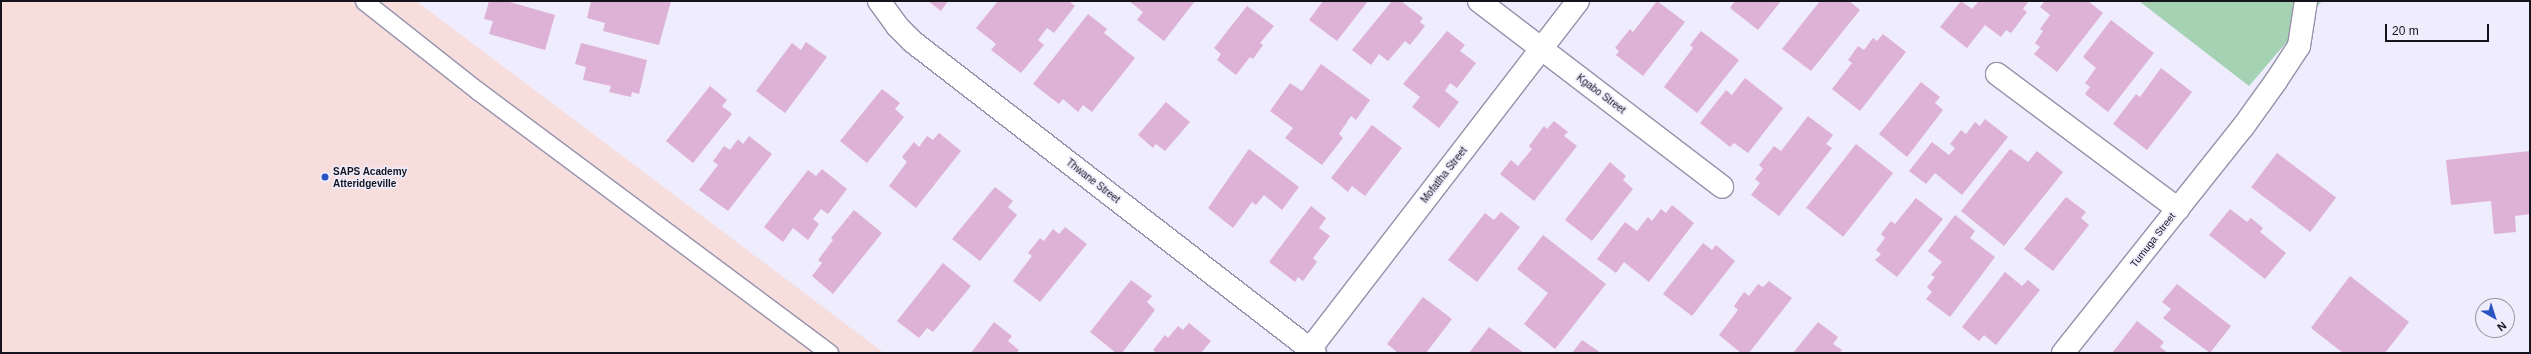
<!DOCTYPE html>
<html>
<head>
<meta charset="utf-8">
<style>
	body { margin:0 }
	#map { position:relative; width:2531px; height:354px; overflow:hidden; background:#eeecfd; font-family:Helvetica,sans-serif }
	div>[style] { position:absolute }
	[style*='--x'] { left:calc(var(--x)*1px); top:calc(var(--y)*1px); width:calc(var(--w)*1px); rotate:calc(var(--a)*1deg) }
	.education>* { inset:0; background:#f8dddd }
	.green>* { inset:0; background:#a4d2b3 }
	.building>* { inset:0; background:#deb1d7; transform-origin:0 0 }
	.roads { filter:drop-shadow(1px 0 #9592ab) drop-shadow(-1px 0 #9592ab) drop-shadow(0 1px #9592ab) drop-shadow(0 -1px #9592ab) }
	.lane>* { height:17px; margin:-8.5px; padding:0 8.5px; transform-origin:8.5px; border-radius:8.5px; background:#fff }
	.street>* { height:22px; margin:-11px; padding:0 11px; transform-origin:11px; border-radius:11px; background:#fff }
	.dots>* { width:11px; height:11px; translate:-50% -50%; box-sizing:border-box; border:2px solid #eeecfd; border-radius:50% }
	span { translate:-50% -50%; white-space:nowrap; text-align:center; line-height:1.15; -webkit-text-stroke:3px #eeecfd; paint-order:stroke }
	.street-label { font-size:10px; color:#15141d }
	.poi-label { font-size:10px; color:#15141d; font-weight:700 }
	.left { translate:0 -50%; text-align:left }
	.frame { position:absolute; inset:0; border:2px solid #15141d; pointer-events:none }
	.north { position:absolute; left:2475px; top:298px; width:40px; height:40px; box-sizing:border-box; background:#eeecfd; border:1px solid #9796a3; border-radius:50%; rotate:141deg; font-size:11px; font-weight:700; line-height:16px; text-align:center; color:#15141d }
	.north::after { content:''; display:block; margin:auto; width:14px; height:18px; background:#2953c1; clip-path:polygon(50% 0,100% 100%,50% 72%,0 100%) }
	.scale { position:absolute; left:2385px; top:24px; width:104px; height:18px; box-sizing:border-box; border:2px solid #15141d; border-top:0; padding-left:5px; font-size:12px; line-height:14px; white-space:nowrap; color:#15141d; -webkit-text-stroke:3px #eeecfd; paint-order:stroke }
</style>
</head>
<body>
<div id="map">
	<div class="education">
		<i style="clip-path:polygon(1px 1px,416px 1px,884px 353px,1px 353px)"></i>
	</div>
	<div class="green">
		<i style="clip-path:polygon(2139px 1px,2322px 1px,2249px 86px)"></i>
	</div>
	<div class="building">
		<i style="clip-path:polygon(489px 1px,506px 1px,555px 15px,545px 50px,489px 34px,493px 21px,484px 19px)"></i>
		<i style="clip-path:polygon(591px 1px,671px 1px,659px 45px,603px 31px,605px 23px,587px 18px)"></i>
		<i style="clip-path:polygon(928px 1px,948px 1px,941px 11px)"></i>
		<i style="clip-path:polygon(998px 1px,1069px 1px,1075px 6px,1054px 33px,1047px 28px,1038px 40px,1044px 45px,1021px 73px,991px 50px,996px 44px,976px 28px)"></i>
		<i style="clip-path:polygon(1129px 1px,1195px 1px,1164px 41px,1137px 20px,1143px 12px)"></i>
		<i style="clip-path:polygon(1323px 1px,1368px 1px,1337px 41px,1309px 20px)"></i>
		<i style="clip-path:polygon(1392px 1px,1401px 1px,1423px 18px,1420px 22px,1425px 26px,1410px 45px,1405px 41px,1388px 61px,1379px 54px,1371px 65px,1352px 50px)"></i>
		<i style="clip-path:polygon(1657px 1px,1685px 22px,1643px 76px,1616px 55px,1619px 51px,1615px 48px,1630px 29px,1633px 32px)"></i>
		<i style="clip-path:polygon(1735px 1px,1781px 1px,1758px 30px,1730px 8px)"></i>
		<i style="clip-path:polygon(1820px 1px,1849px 1px,1860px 10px,1811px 71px,1782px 49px)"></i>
		<i style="clip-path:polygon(1961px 1px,1972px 9px,1979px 1px,2029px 1px,2023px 9px,2027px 12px,2011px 33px,2006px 30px,2001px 37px,1985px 25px,1967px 48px,1940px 27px)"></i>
		<i style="clip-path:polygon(2045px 1px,2088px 1px,2103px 13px,2057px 72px,2034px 54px,2040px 47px,2035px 43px,2043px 31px,2040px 29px,2050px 15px,2040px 7px)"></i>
		<i style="clip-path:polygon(1247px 6px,1274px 26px,1260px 43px,1263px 45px,1253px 59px,1250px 57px,1236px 75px,1217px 60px,1221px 54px,1214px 48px)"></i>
		<i style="clip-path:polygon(1088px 14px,1107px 29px,1104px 33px,1135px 58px,1092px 112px,1083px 105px,1078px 112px,1063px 99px,1059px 104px,1033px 84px)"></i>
		<i style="clip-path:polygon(2111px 20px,2154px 53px,2108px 112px,2085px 94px,2090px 87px,2085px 83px,2096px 68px,2083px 57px)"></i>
		<i style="clip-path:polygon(1447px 31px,1465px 45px,1460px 51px,1476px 63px,1457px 88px,1450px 83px,1445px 91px,1459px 102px,1439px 128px,1412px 107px,1420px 97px,1403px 84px)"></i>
		<i style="clip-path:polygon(1701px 31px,1739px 60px,1697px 113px,1664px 87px,1693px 48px,1690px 45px)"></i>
		<i style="clip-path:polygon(1883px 34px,1906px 52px,1860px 111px,1832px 89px,1852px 63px,1848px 60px,1858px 46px,1864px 50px,1873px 38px,1877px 41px)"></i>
		<i style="clip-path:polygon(806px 42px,827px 57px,785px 113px,756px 91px,792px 43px,801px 50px)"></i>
		<i style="clip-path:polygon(581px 43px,647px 60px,639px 94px,632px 92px,631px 97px,609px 92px,611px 86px,583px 80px,586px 67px,575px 64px)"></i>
		<i style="clip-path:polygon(1321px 64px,1370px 100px,1356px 120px,1351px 116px,1339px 134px,1343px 138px,1322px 165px,1285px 138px,1293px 128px,1270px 111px,1290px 83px,1302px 91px)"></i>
		<i style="clip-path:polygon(2161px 68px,2192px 92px,2147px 150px,2113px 124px,2136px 94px,2140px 97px)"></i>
		<i style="clip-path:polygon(1745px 78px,1783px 108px,1748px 153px,1734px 143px,1730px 147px,1700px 123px,1726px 90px,1732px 95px)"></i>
		<i style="clip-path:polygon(1921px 82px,1940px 97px,1935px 103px,1943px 110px,1907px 157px,1879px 134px)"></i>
		<i style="clip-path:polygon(710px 86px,727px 100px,722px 106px,732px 114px,693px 163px,666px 141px)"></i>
		<i style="clip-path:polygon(882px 89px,900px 103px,895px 109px,904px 117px,867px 163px,840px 141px)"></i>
		<i style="clip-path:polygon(1166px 102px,1190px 122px,1165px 151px,1156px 144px,1153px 148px,1138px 135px)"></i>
		<i style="clip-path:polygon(1808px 116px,1833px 135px,1826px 144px,1832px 148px,1779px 216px,1751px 195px,1760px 183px,1755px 179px,1763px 169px,1759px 165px,1774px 146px,1781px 151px)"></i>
		<i style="clip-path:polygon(1985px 119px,2008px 137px,1962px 195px,1935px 173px,1926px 184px,1909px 171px,1932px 142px,1949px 155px,1955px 148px,1950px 144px,1961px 130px,1966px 134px,1975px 122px,1980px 126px)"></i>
		<i style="clip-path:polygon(1554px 121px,1568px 132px,1564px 136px,1577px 146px,1534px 201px,1500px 174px,1511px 160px,1518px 166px,1532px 149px,1529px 146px,1544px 126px,1547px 129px)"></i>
		<i style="clip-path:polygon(1372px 125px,1402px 148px,1365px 196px,1352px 186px,1348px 192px,1331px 178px)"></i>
		<i style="clip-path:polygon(939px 133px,961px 151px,916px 208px,889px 186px,907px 162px,902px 157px,914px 142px,919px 147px,927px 136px,933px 140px)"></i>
		<i style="clip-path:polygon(749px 136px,772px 154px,728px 211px,699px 190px,718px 165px,713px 161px,724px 146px,730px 150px,738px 139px,743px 144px)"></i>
		<i style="left:1856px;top:144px;width:47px;height:81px;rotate:38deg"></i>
		<i style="clip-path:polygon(1249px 149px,1299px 187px,1282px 210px,1264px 195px,1256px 205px,1252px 202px,1233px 228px,1208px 208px)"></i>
		<i style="clip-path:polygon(2010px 149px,2028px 162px,2037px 151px,2063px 172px,2004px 246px,1961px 211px)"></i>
		<i style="clip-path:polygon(2530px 151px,2530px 214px,2515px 216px,2516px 232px,2494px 234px,2491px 201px,2451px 205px,2446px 160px)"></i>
		<i style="left:2277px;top:153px;width:74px;height:43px;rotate:37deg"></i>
		<i style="clip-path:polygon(1610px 162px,1626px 176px,1623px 180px,1633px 189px,1592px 241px,1565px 220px)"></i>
		<i style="clip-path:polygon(822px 169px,847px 189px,828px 214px,821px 209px,813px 219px,819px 224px,808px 240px,793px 228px,783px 242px,764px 227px,808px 170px,816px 176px)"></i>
		<i style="clip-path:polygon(995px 187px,1013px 201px,1008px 207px,1017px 215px,980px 261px,952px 239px)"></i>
		<i style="clip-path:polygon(2066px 197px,2086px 212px,2081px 218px,2089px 225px,2053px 271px,2024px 249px)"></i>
		<i style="clip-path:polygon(1916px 198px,1943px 219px,1897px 277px,1875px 260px,1881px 254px,1876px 250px,1885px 238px,1881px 234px,1891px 221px,1895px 224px)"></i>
		<i style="clip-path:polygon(1672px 205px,1694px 223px,1649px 282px,1624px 262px,1616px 273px,1597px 259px,1625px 222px,1637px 231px,1648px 217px,1652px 221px,1661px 209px,1666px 213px)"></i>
		<i style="clip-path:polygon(1311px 206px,1326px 218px,1319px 228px,1330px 236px,1313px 258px,1317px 262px,1303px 281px,1298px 277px,1295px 282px,1269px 262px)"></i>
		<i style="clip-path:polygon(2230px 209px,2247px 222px,2251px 218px,2263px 228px,2260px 232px,2286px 253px,2265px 279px,2209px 235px)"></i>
		<i style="clip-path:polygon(854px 210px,882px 233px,833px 294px,812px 276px,822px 263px,818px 260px,833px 240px,831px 238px)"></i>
		<i style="clip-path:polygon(1501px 212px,1520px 227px,1477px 282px,1448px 260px,1485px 213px,1494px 220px)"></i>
		<i style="clip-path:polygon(1955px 215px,1975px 231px,1970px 238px,1995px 257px,1950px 317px,1926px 299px,1932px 292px,1927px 287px,1935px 277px,1931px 275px,1942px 262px,1928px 251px)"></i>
		<i style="clip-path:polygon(1065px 227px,1087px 244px,1040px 302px,1013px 281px,1032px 256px,1028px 253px,1040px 238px,1044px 241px,1053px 229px,1059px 234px)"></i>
		<i style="clip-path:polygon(1543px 235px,1606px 284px,1555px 349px,1524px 324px,1548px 293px,1517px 269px)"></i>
		<i style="clip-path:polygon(1703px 243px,1712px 250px,1716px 245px,1735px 261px,1692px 316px,1663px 294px)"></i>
		<i style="clip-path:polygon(943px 263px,971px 286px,933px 332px,927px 328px,919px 338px,897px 321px)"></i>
		<i style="clip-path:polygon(2005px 272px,2022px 286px,2028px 280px,2040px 290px,1996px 345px,1984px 335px,1979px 341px,1962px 327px)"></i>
		<i style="clip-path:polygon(2350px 276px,2409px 322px,2385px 353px,2343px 353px,2311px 328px)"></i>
		<i style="clip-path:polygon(1131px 280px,1152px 296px,1147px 302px,1155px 310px,1122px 353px,1116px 353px,1090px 332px)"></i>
		<i style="clip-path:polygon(1769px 281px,1792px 298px,1749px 353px,1741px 353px,1719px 335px,1738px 310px,1734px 306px,1744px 292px,1749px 296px,1758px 284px,1763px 287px)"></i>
		<i style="clip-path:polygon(2177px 284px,2231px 326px,2210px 353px,2163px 318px,2171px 309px,2162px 302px)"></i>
		<i style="clip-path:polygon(1423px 297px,1452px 319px,1426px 353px,1395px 353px,1396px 351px,1387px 344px)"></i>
		<i style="clip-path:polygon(2137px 321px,2164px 342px,2160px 347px,2168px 353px,2112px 353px)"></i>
		<i style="clip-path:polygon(994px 322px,1012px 336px,1008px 341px,1019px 350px,1017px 353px,971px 353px)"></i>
		<i style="clip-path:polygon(1818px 322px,1838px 337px,1833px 344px,1842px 350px,1839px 353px,1793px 353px)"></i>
		<i style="clip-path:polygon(1189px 323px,1211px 341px,1201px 353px,1157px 353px,1153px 350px,1165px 335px,1168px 338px,1178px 326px,1183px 330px)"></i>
		<i style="clip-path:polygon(1489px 327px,1524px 353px,1469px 353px)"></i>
		<i style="clip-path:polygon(1582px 340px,1601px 353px,1572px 353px)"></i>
	</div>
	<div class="roads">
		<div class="lane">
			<i style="--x:364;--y:1;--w:145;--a:38.3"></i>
			<i style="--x:478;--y:91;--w:438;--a:36.7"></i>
		</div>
		<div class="street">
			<i style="--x:879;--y:1;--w:31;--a:54"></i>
			<i style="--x:897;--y:26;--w:23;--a:45"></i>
			<i style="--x:913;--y:42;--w:508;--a:37.73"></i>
			<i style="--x:1479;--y:1;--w:306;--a:37.4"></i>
			<i style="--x:1997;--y:74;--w:226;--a:36.7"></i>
			<i style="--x:1310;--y:349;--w:439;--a:-52.4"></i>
			<i style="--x:2063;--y:353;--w:289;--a:-51.5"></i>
			<i style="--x:2243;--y:127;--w:57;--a:-54.3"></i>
			<i style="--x:2276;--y:81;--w:42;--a:-56.7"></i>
			<i style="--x:2299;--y:46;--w:46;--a:-81.2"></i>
		</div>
	</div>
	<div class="dots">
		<i style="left:325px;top:177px;background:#2953c1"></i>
	</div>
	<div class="street-label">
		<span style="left:1601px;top:94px;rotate:37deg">Kgabo Street</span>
		<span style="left:1444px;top:175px;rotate:-52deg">Mofatlha Street</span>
		<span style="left:1093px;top:181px;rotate:38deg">Thwane Street</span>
		<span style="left:2153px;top:240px;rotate:-52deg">Tumuga Street</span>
	</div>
	<div class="poi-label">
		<span class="left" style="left:333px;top:177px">SAPS Academy<br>Atteridgeville</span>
	</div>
	<div class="frame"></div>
	<div class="north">N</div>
	<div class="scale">20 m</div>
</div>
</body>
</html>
